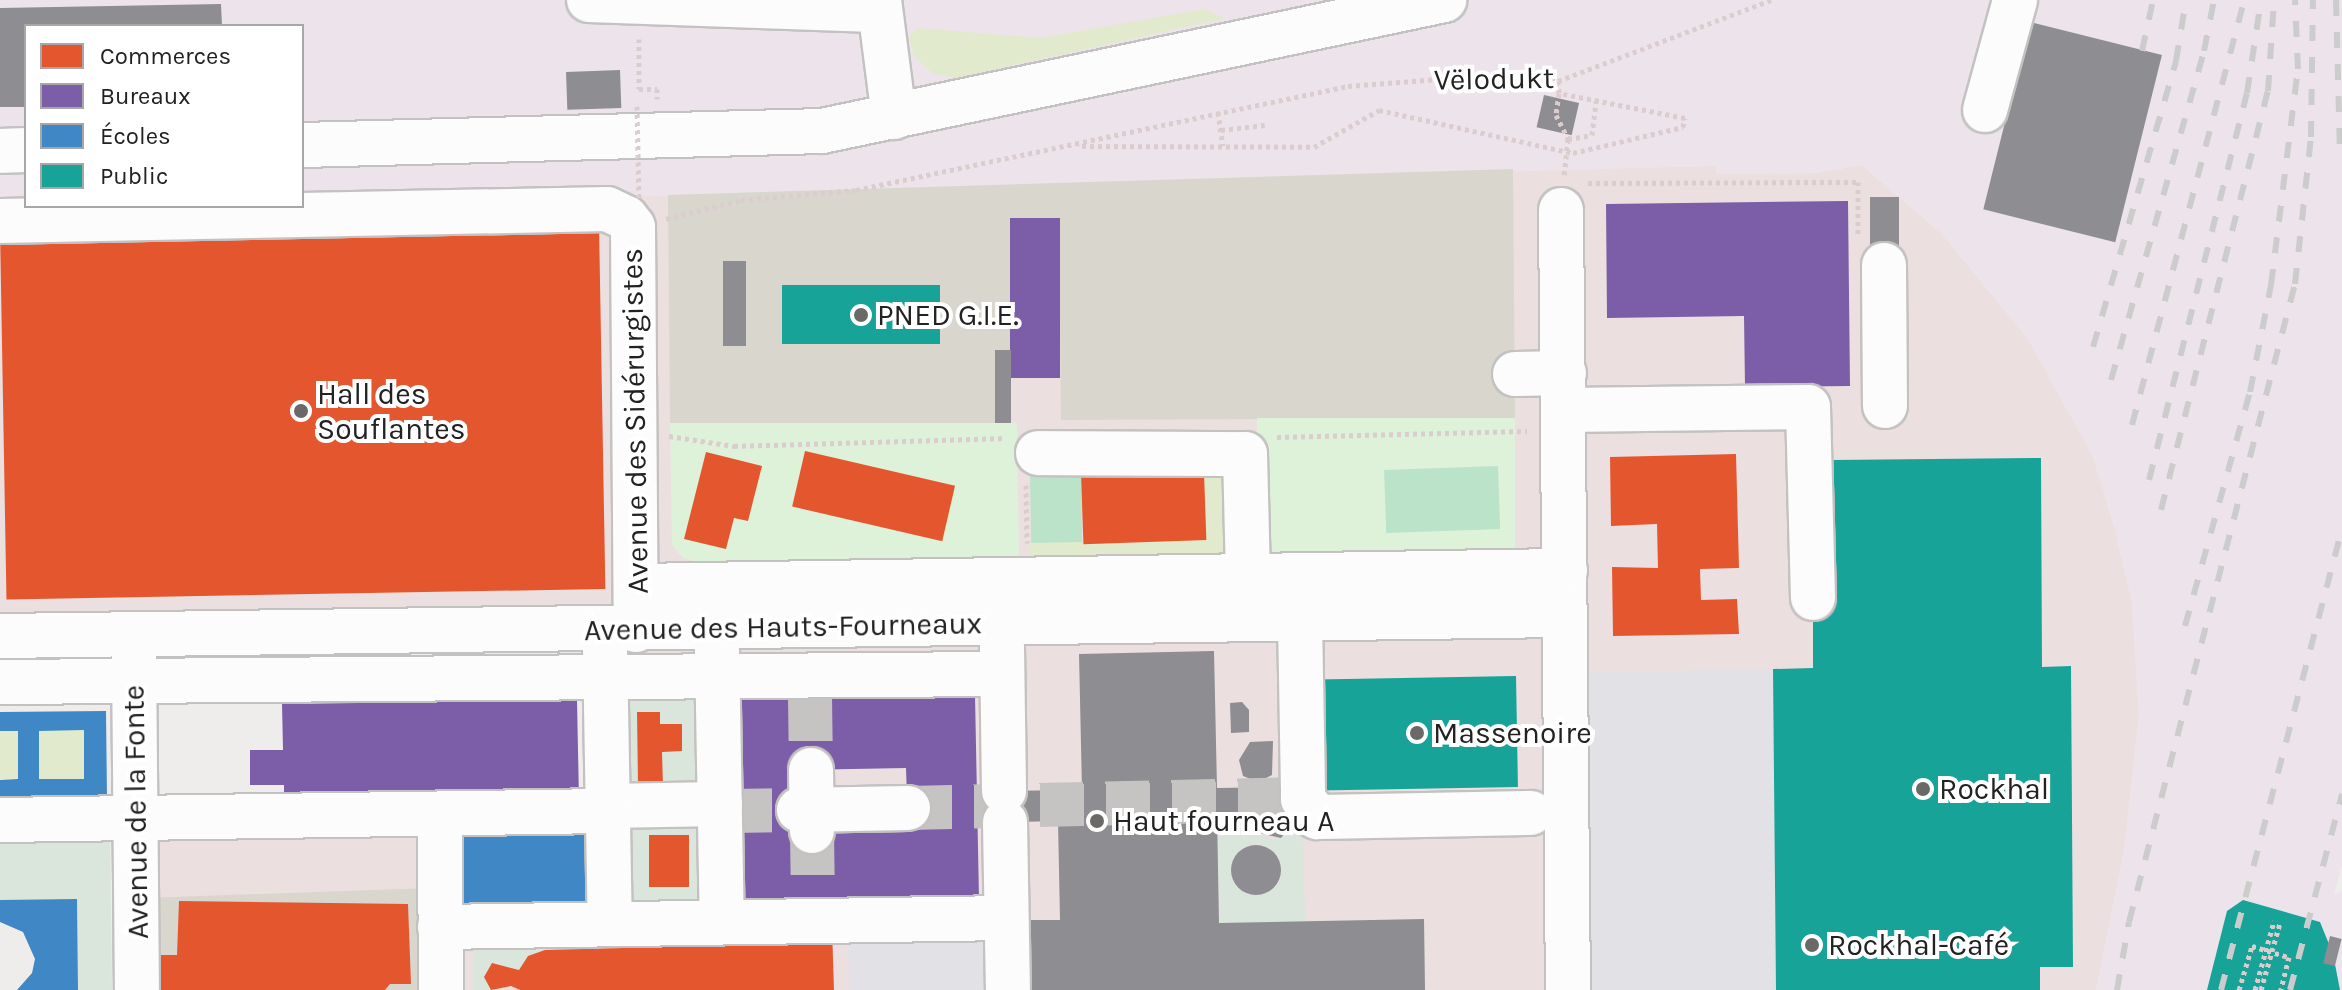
<!DOCTYPE html>
<html>
<head>
<meta charset="utf-8">
<style>
	body { margin:0 }
	#map { position:relative; width:2342px; height:990px; overflow:hidden; background:#efedeb; font-family:Karla,sans-serif }
	div>[style] { position:absolute }
	[style*='--x'] { left:calc(var(--x)*1px); top:calc(var(--y)*1px); width:calc(var(--w)*1px); rotate:calc(var(--a)*1deg) }
	.commercial>* { inset:0; background:#ecdfe0 }
	.industrial>* { inset:0; background:#ece4ea }
	.construction>* { inset:0; background:#d8d6cd; transform-origin:0 0 }
	.grass>* { inset:0; background:#e1eacd; transform-origin:0 0 }
	.wetland>* { inset:0; background:#dae5dc; transform-origin:0 0 }
	.park>* { inset:0; background:#ddf2d9; transform-origin:0 0 }
	.pitch>* { inset:0; background:#bae3ca; transform-origin:0 0 }
	.plaza>* { inset:0; background:#e2e1e5; transform-origin:0 0 }
	.shops>* { inset:0; background:#e4572e; transform-origin:0 0 }
	.round { border-radius:50% }
	.offices>* { inset:0; background:#7b5ea7; transform-origin:0 0 }
	.schools>* { inset:0; background:#3f88c5; transform-origin:0 0 }
	.public>* { inset:0; background:#17a398; transform-origin:0 0 }
	.industry>* { inset:0; background:#8d8d92; transform-origin:0 0 }
	.minor-tunnel>* { height:44px; margin-top:-22px; transform-origin:0; background:repeating-linear-gradient(90deg,#c6c4c3 0 44px,transparent 0 66px) }
	.path>* { height:5px; margin-top:-2.5px; transform-origin:0; background:repeating-linear-gradient(90deg,#dbcdce 0 4px,transparent 0 8px) }
	.roads { filter:drop-shadow(2px 0 #c3c2c1) drop-shadow(-2px 0 #c3c2c1) drop-shadow(0 2px #c3c2c1) drop-shadow(0 -2px #c3c2c1) }
	.minor>* { height:44px; margin:-22px; padding:0 22px; transform-origin:22px; border-radius:22px; background:#fdfcfc }
	.rail>* { height:6px; margin-top:-3px; transform-origin:0; background:repeating-linear-gradient(90deg,#ccc 0 16px,transparent 0 32px) }
	.path-bridge>* { height:5px; margin-top:-2.5px; transform-origin:0; background:repeating-linear-gradient(90deg,#dbcdce 0 4px,transparent 0 8px) }
	.dots>* { width:22px; height:22px; translate:-50% -50%; box-sizing:border-box; border:4px solid #fff; border-radius:50% }
	span { translate:-50% -50%; white-space:nowrap; text-align:center; line-height:1.15; -webkit-text-stroke:8px #fff; paint-order:stroke }
	.street-label { font-size:30px; color:#222 }
	.poi-label { font-size:30px; color:#222 }
	.left { translate:0 -50%; text-align:left }
	.legend { position:absolute; left:24px; top:24px; width:280px; height:184px; box-sizing:border-box; background:#fff; border:2px solid #a7a7a7; margin:0; padding:10px 14px; list-style:none; font-size:24px; color:#222 }
	.legend li { display:flex; align-items:center; gap:16px; height:40px }
	.legend b { width:40px; border:2px solid #a7a7a7 }
</style>
</head>
<body>
<div id="map">
	<div class="commercial">
		<i style="clip-path:polygon(1862px 165px,1943px 235px,2028px 339px,2093px 456px,2114px 526px,2132px 602px,2139px 715px,2124px 852px,2096px 990px,137px 990px,136px 819px,608px 811px,605px 630px,0 636px,0 208px,634px 191px,634px 196px,1513px 169px,1716px 166px,1717px 174px,1815px 173px)"></i>
	</div>
	<div class="industrial">
		<i style="clip-path:polygon(0 0,2342px 0,2342px 865px,2334px 895px,2342px 890px,2342px 990px,2096px 990px,2124px 852px,2139px 715px,2132px 602px,2114px 526px,2093px 456px,2028px 339px,1943px 235px,1862px 165px,1815px 173px,1717px 174px,1716px 166px,634px 196px,633px 191px,302px 200px,302px 26px,26px 26px,26px 206px,0 208px)"></i>
	</div>
	<div class="construction">
		<i style="clip-path:polygon(1513px 169px,1515px 418px,1061px 420px,1059px 218px,1010px 219px,1011px 350px,996px 350px,996px 423px,670px 423px,668px 195px)"></i>
		<i style="left:431px;top:888px;width:102px;height:288px;rotate:88deg"></i>
	</div>
	<div class="grass">
		<i style="clip-path:polygon(1204px 9px,1225px 18px,955px 78px,934px 74px,914px 57px,909px 37px,918px 28px,1040px 38px)"></i>
		<i style="clip-path:polygon(1204px 472px,1225px 472px,1238px 557px,1030px 559px,1030px 542px,1205px 540px)"></i>
		<i style="left:106px;top:730px;width:49px;height:106px;rotate:90deg"></i>
	</div>
	<div class="wetland">
		<i style="left:710px;top:698px;width:95px;height:98px;rotate:89deg"></i>
		<i style="left:713px;top:815px;width:88px;height:98px;rotate:90deg"></i>
		<i style="clip-path:polygon(evenodd,1291px 819px,1303px 819px,1305px 921px,1424px 919px,1425px 990px,1357px 990px,1220px 949px,1217px 820px,1254px 820px,1259px 833px,1273px 840px,1287px 832px,1291px 819px,1257px 844px,1269px 848px,1282px 868px,1273px 890px,1249px 895px,1232px 878px,1231px 866px,1245px 847px,1257px 844px)"></i>
		<i style="clip-path:polygon(110px 831px,112px 990px,78px 990px,77px 900px,0 900px,0 832px)"></i>
		<i style="clip-path:polygon(703px 929px,703px 946px,545px 950px,528px 956px,519px 970px,492px 964px,484px 977px,491px 990px,474px 990px,473px 933px)"></i>
	</div>
	<div class="park">
		<i style="left:1257px;top:418px;width:258px;height:138px"></i>
		<i style="clip-path:polygon(670px 423px,1017px 423px,1019px 559px,703px 564px,683px 558px,672px 545px)"></i>
	</div>
	<div class="pitch">
		<i style="left:1498px;top:466px;width:63px;height:114px;rotate:88deg"></i>
		<i style="left:1081px;top:474px;width:68px;height:51px;rotate:89deg"></i>
	</div>
	<div class="plaza">
		<i style="left:1773px;top:669px;width:321px;height:187px;rotate:89deg"></i>
		<i style="left:1006px;top:918px;width:72px;height:159px;rotate:88deg"></i>
	</div>
	<div class="shops">
		<i style="left:599px;top:224px;width:365px;height:599px;rotate:89deg"></i>
		<i style="left:805px;top:451px;width:154px;height:57px;rotate:13deg"></i>
		<i style="clip-path:polygon(706px 452px,762px 466px,748px 521px,734px 518px,726px 549px,684px 539px)"></i>
		<i style="clip-path:polygon(1736px 454px,1739px 568px,1700px 569px,1701px 600px,1737px 599px,1739px 634px,1613px 636px,1612px 567px,1658px 568px,1657px 524px,1611px 526px,1610px 457px)"></i>
		<i style="left:1204px;top:472px;width:68px;height:123px;rotate:88deg"></i>
		<i style="clip-path:polygon(637px 712px,660px 712px,660px 724px,682px 724px,682px 751px,662px 752px,663px 785px,638px 785px)"></i>
		<i style="left:649px;top:835px;width:40px;height:52px"></i>
		<i style="clip-path:polygon(179px 901px,408px 904px,411px 984px,390px 984px,385px 990px,143px 990px,144px 955px,177px 955px)"></i>
		<i style="clip-path:polygon(832px 928px,834px 990px,520px 990px,511px 986px,491px 990px,484px 977px,492px 963px,519px 970px,528px 956px,545px 950px,703px 946px,703px 929px)"></i>
		<i class="round" style="left:1378px;top:952px;width:28px;height:28px"></i>
	</div>
	<div class="offices">
		<i style="clip-path:polygon(1848px 201px,1850px 386px,1745px 387px,1744px 316px,1607px 318px,1606px 204px)"></i>
		<i style="left:1060px;top:218px;width:160px;height:50px;rotate:90deg"></i>
		<i style="clip-path:polygon(evenodd,975px 695px,979px 899px,730px 903px,727px 699px,975px 695px,906px 768px,908px 829px,798px 770px,906px 768px)"></i>
		<i style="clip-path:polygon(577px 700px,579px 799px,284px 803px,284px 785px,250px 785px,250px 750px,283px 750px,282px 704px)"></i>
	</div>
	<div class="schools">
		<i style="clip-path:polygon(evenodd,106px 711px,107px 797px,0 798px,0 780px,18px 779px,18px 731px,0 731px,0 712px,106px 711px,84px 730px,84px 779px,39px 779px,39px 731px,84px 730px)"></i>
		<i style="left:596px;top:830px;width:77px;height:134px;rotate:89deg"></i>
		<i style="clip-path:polygon(77px 899px,78px 990px,17px 990px,32px 973px,35px 959px,23px 932px,0 922px,0 900px)"></i>
	</div>
	<div class="public">
		<i style="left:940px;top:285px;width:59px;height:158px;rotate:90deg"></i>
		<i style="clip-path:polygon(2041px 458px,2042px 667px,2071px 666px,2073px 967px,2040px 967px,2040px 990px,1776px 990px,1773px 669px,1813px 668px,1813px 598px,1834px 598px,1832px 460px)"></i>
		<i style="left:1516px;top:676px;width:111px;height:199px;rotate:89deg"></i>
		<i style="clip-path:polygon(2243px 900px,2320px 922px,2333px 954px,2340px 990px,2207px 990px,2227px 911px)"></i>
	</div>
	<div class="industry">
		<i style="clip-path:polygon(221px 4px,222px 26px,26px 26px,24px 107px,0 107px,0 8px)"></i>
		<i style="left:2030px;top:22px;width:136px;height:193px;rotate:14deg"></i>
		<i style="left:620px;top:70px;width:38px;height:54px;rotate:88deg"></i>
		<i style="left:1544px;top:95px;width:36px;height:33px;rotate:13deg"></i>
		<i style="left:1870px;top:197px;width:29px;height:63px"></i>
		<i style="left:723px;top:261px;width:23px;height:85px"></i>
		<i style="left:995px;top:350px;width:16px;height:73px"></i>
		<i style="clip-path:polygon(1214px 651px,1217px 788px,1292px 787px,1291px 825px,1281px 838px,1258px 833px,1256px 812px,1217px 813px,1219px 923px,1424px 919px,1425px 990px,1028px 990px,1026px 920px,1060px 920px,1058px 821px,977px 823px,977px 791px,1082px 790px,1079px 654px)"></i>
		<i style="clip-path:polygon(1242px 702px,1249px 710px,1249px 732px,1231px 733px,1230px 703px)"></i>
		<i style="clip-path:polygon(1273px 741px,1272px 775px,1258px 782px,1243px 776px,1239px 760px,1250px 742px)"></i>
		<i class="round" style="left:1231px;top:845px;width:50px;height:50px"></i>
		<i style="left:2330px;top:936px;width:12px;height:28px;rotate:14deg"></i>
	</div>
	<div class="minor-tunnel">
		<i style="--x:810;--y:697;--w:73;--a:89.2"></i>
		<i style="--x:908;--y:808;--w:384;--a:-1.3"></i>
		<i style="--x:728;--y:811;--w:71;--a:-0.8"></i>
		<i style="--x:812;--y:831;--w:71;--a:89.2"></i>
	</div>
	<div class="path">
		<i style="--x:639;--y:39;--w:50;--a:90"></i>
		<i style="--x:639;--y:89;--w:18;--a:0"></i>
		<i style="--x:657;--y:89;--w:10;--a:90"></i>
		<i style="--x:1559;--y:93;--w:22;--a:98"></i>
		<i style="--x:1556;--y:115;--w:27;--a:63"></i>
		<i style="--x:1568;--y:139;--w:38;--a:96"></i>
		<i style="--x:1218;--y:112;--w:34;--a:82"></i>
		<i style="--x:1221;--y:130;--w:44;--a:-6.5"></i>
		<i style="--x:1568;--y:139;--w:24;--a:-9"></i>
		<i style="--x:1592;--y:135;--w:35;--a:-83"></i>
		<i style="--x:1588;--y:183;--w:270;--a:-0.2"></i>
		<i style="--x:1858;--y:182;--w:55;--a:90"></i>
		<i style="--x:666;--y:219;--w:77;--a:-14.2"></i>
		<i style="--x:741;--y:200;--w:115;--a:-5"></i>
		<i style="--x:856;--y:190;--w:503;--a:-11.94"></i>
		<i style="--x:1348;--y:86;--w:91;--a:-4.4"></i>
		<i style="--x:1439;--y:79;--w:119;--a:1"></i>
		<i style="--x:1558;--y:81;--w:228;--a:-20.8"></i>
		<i style="--x:669;--y:436;--w:66;--a:8.7"></i>
		<i style="--x:734;--y:446;--w:272;--a:-1.7"></i>
		<i style="--x:1277;--y:437;--w:250;--a:-1.4"></i>
		<i style="--x:1026;--y:485;--w:58;--a:89"></i>
		<i style="--x:2239;--y:990;--w:46;--a:-73.5"></i>
		<i style="--x:2252;--y:946;--w:39;--a:17"></i>
		<i style="--x:2289;--y:957;--w:34;--a:104"></i>
		<i style="--x:2255;--y:990;--w:72;--a:-74.6"></i>
		<i style="--x:2261;--y:990;--w:70;--a:-74.2"></i>
	</div>
	<div class="roads">
		<div class="minor">
			<i style="--x:589;--y:0;--w:291;--a:2"></i>
			<i style="--x:879;--y:0;--w:118;--a:82.7"></i>
			<i style="--x:1985;--y:110;--w:114;--a:-74.7"></i>
			<i style="--x:302;--y:145;--w:520;--a:-1.54"></i>
			<i style="--x:822;--y:131;--w:636;--a:-11.89"></i>
			<i style="--x:0;--y:151;--w:26;--a:-2"></i>
			<i style="--x:1561;--y:210;--w:780;--a:89.49"></i>
			<i style="--x:0;--y:221;--w:607;--a:-1.13"></i>
			<i style="--x:607;--y:209;--w:21;--a:25"></i>
			<i style="--x:626;--y:218;--w:11;--a:52"></i>
			<i style="--x:633;--y:227;--w:403;--a:89.6"></i>
			<i style="--x:1884;--y:265;--w:141;--a:89.6"></i>
			<i style="--x:1515;--y:374;--w:49;--a:-1.2"></i>
			<i style="--x:1564;--y:410;--w:244;--a:-0.7"></i>
			<i style="--x:1808;--y:407;--w:191;--a:88.5"></i>
			<i style="--x:1038;--y:453;--w:207;--a:0.3"></i>
			<i style="--x:1245;--y:454;--w:122;--a:88.6"></i>
			<i style="--x:636;--y:586;--w:929;--a:-0.93"></i>
			<i style="--x:1300;--y:619;--w:180;--a:89"></i>
			<i style="--x:1303;--y:799;--w:23;--a:52"></i>
			<i style="--x:1317;--y:817;--w:214;--a:-1.1"></i>
			<i style="--x:0;--y:636;--w:1565;--a:-0.77"></i>
			<i style="--x:1002;--y:646;--w:145;--a:89.2"></i>
			<i style="--x:605;--y:648;--w:276;--a:89"></i>
			<i style="--x:717;--y:649;--w:273;--a:89"></i>
			<i style="--x:134;--y:653;--w:337;--a:89.5"></i>
			<i style="--x:0;--y:682;--w:1002;--a:-0.46"></i>
			<i style="--x:811;--y:770;--w:61;--a:89.1"></i>
			<i style="--x:608;--y:806;--w:112;--a:-1"></i>
			<i style="--x:799;--y:810;--w:109;--a:-1.1"></i>
			<i style="--x:440;--y:816;--w:174;--a:89.7"></i>
			<i style="--x:0;--y:820;--w:608;--a:-0.85"></i>
			<i style="--x:1005;--y:822;--w:168;--a:89"></i>
			<i style="--x:440;--y:927;--w:566;--a:-0.91"></i>
		</div>
	</div>
	<div class="rail">
		<i style="--x:2336;--y:0;--w:154;--a:88.5"></i>
		<i style="--x:2142;--y:51;--w:52;--a:-77.8"></i>
		<i style="--x:2093;--y:347;--w:298;--a:-73.8"></i>
		<i style="--x:2176;--y:61;--w:62;--a:-80.7"></i>
		<i style="--x:2111;--y:380;--w:342;--a:-74.2"></i>
		<i style="--x:2204;--y:51;--w:52;--a:-78.9"></i>
		<i style="--x:2132;--y:425;--w:440;--a:-75.2"></i>
		<i style="--x:2149;--y:480;--w:399;--a:-75.8"></i>
		<i style="--x:2247;--y:93;--w:94;--a:-81.4"></i>
		<i style="--x:2161;--y:510;--w:432;--a:-75.7"></i>
		<i style="--x:2268;--y:91;--w:91;--a:-86.2"></i>
		<i style="--x:2185;--y:626;--w:243;--a:-74.5"></i>
		<i style="--x:2250;--y:392;--w:109;--a:-78.9"></i>
		<i style="--x:2271;--y:285;--w:218;--a:-82.9"></i>
		<i style="--x:2298;--y:69;--w:69;--a:-92.5"></i>
		<i style="--x:2117;--y:990;--w:69;--a:-80"></i>
		<i style="--x:2129;--y:922;--w:659;--a:-75.42"></i>
		<i style="--x:2295;--y:284;--w:148;--a:-83.8"></i>
		<i style="--x:2311;--y:137;--w:137;--a:-89.2"></i>
		<i style="--x:2221;--y:990;--w:477;--a:-75.3"></i>
		<i style="--x:2290;--y:990;--w:203;--a:-75.1"></i>
	</div>
	<div class="path-bridge">
		<i style="--x:637;--y:106;--w:94;--a:88.8"></i>
		<i style="--x:1082;--y:146;--w:232;--a:0.2"></i>
		<i style="--x:1314;--y:147;--w:75;--a:-29.6"></i>
		<i style="--x:1379;--y:110;--w:199;--a:12.5"></i>
		<i style="--x:1573;--y:153;--w:113;--a:-13.3"></i>
		<i style="--x:1683;--y:127;--w:9;--a:-77"></i>
		<i style="--x:1685;--y:118;--w:128;--a:-168.8"></i>
		<i style="--x:1559;--y:93;--w:12;--a:-95"></i>
	</div>
	<div class="dots">
		<i style="left:861px;top:315px;background:#6a6968"></i>
		<i style="left:301px;top:411px;background:#6a6968"></i>
		<i style="left:1417px;top:733px;background:#6a6968"></i>
		<i style="left:1923px;top:789px;background:#6a6968"></i>
		<i style="left:1097px;top:821px;background:#6a6968"></i>
		<i style="left:1812px;top:945px;background:#6a6968"></i>
	</div>
	<div class="street-label">
		<span style="left:1494px;top:79px;rotate:-1deg">Vëlodukt</span>
		<span style="left:635px;top:421px;rotate:-91deg">Avenue des Sidérurgistes</span>
		<span style="left:783px;top:627px;rotate:-1deg">Avenue des Hauts-Fourneaux</span>
		<span style="left:136px;top:812px;rotate:-91deg">Avenue de la Fonte</span>
	</div>
	<div class="poi-label">
		<span class="left" style="left:877px;top:315px">PNED G.I.E.</span>
		<span class="left" style="left:317px;top:411px">Hall des<br>Souflantes</span>
		<span class="left" style="left:1433px;top:733px">Massenoire</span>
		<span class="left" style="left:1939px;top:789px">Rockhal</span>
		<span class="left" style="left:1113px;top:821px">Haut fourneau A</span>
		<span class="left" style="left:1828px;top:945px">Rockhal-Café</span>
	</div>
	<ul class="legend">
	<li><b style="height:22px;background:#e4572e"></b>Commerces</li>
	<li><b style="height:22px;background:#7b5ea7"></b>Bureaux</li>
	<li><b style="height:22px;background:#3f88c5"></b>Écoles</li>
	<li><b style="height:22px;background:#17a398"></b>Public</li>
	</ul>
</div>
</body>
</html>
